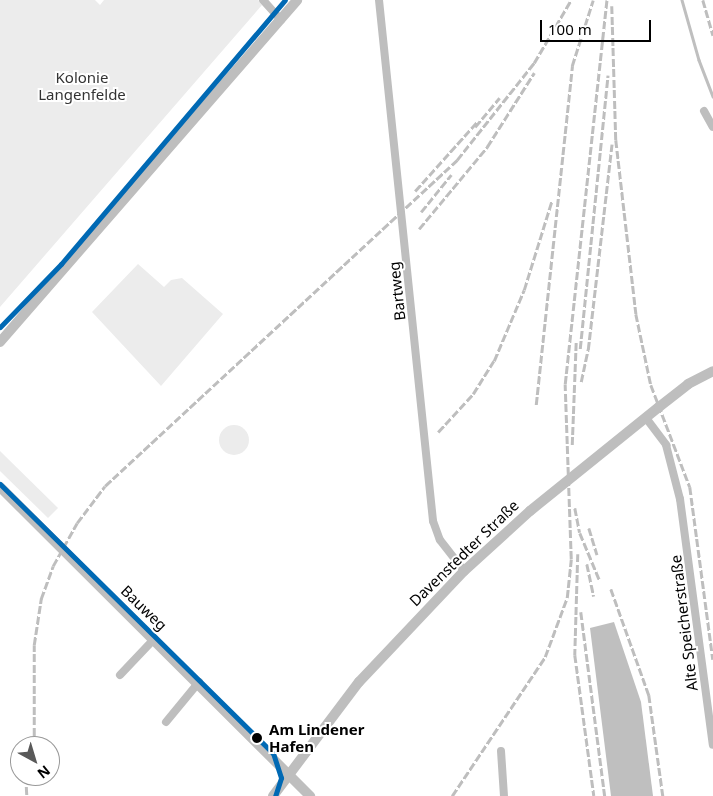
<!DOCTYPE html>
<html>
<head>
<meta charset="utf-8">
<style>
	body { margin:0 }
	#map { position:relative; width:713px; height:796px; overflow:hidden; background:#fff; font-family:"Noto Sans",sans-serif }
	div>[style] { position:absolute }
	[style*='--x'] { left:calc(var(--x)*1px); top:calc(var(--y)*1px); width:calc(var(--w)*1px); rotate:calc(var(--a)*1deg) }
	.green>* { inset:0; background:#ececec }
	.round { border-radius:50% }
	.water>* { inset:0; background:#bfbfbf }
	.stream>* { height:2.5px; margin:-1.25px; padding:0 1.25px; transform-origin:1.25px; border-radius:1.25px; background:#bfbfbf }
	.minor>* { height:8px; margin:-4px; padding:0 4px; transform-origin:4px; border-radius:4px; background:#bebebe }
	.tertiary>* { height:10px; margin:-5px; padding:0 5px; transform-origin:5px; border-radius:5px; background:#bebebe }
	.rail>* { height:2.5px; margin-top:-1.25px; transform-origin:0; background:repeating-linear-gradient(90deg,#bebebe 0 8px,transparent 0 10.5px) }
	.tram-1>* { height:5px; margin:-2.5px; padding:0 2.5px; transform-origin:2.5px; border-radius:2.5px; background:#0069b4 }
	.dots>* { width:14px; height:14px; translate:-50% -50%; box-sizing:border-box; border:2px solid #fff; border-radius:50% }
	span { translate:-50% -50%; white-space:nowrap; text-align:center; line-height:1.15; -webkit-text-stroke:4px #fff; paint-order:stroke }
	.park-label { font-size:15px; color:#333 }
	.street-label { font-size:15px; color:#000 }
	.stop-label { font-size:15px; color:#000; font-weight:700 }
	.left { translate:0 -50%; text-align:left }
	.north { position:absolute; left:10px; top:736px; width:50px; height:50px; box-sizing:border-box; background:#fff; border:1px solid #999; border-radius:50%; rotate:141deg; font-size:14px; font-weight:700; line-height:20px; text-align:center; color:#000 }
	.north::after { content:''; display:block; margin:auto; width:18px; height:22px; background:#595959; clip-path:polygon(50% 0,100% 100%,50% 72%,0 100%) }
	.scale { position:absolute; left:540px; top:20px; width:111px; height:22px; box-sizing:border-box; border:2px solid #000; border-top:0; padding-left:6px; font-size:15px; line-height:18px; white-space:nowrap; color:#000; -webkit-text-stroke:4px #fff; paint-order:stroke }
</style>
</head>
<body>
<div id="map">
	<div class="green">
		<i style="clip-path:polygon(0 0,95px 0,100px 5px,104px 0,258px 0,262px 5px,0 307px)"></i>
		<i style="clip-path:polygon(138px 264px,164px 287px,171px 280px,182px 278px,223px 314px,161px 386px,92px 312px)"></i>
		<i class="round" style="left:219px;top:425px;width:30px;height:30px"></i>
		<i style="clip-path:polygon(0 451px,58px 508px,48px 518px,0 471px)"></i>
	</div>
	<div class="water">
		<i style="clip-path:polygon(614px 622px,641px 702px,653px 796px,611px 796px,590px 628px)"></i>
	</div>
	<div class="stream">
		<i style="--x:682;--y:0;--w:62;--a:74.2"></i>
		<i style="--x:699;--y:60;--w:39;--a:69"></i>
	</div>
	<div class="minor">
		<i style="--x:263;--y:0;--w:27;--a:48"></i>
		<i style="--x:379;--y:0;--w:524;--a:84.08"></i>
		<i style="--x:433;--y:521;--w:20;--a:70"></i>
		<i style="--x:440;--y:540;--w:39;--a:52"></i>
		<i style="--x:704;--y:111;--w:18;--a:61"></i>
		<i style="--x:646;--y:418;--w:34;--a:53"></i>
		<i style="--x:666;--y:445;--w:56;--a:75.5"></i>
		<i style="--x:680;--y:499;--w:248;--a:82.4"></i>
		<i style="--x:120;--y:675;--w:50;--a:-46.6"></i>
		<i style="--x:166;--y:722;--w:52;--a:-50.5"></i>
		<i style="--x:501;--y:751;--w:45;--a:86.2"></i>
	</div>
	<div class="tertiary">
		<i style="--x:0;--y:342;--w:453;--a:-49"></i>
		<i style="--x:0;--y:487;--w:438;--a:44.9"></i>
		<i style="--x:273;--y:796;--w:143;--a:-53"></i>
		<i style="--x:359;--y:682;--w:153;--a:-46.6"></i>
		<i style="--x:464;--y:571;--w:89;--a:-42.3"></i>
		<i style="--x:530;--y:511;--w:166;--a:-38.9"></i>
		<i style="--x:659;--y:407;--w:37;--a:-38"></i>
		<i style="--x:688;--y:384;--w:28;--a:-27"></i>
	</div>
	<div class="rail">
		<i style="--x:703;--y:0;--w:37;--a:74"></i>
		<i style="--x:612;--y:6;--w:134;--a:88.3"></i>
		<i style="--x:616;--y:140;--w:175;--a:83.4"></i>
		<i style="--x:636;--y:314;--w:73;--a:78.1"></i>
		<i style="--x:651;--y:385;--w:109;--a:69.1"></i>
		<i style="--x:690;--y:487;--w:174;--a:82.4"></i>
		<i style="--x:475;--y:127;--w:38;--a:-50"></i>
		<i style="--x:415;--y:191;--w:93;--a:-48.1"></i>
		<i style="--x:421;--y:212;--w:48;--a:-51"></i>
		<i style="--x:419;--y:229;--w:107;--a:-50.3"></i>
		<i style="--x:487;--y:147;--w:88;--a:-57.6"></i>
		<i style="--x:580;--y:349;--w:275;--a:-84.2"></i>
		<i style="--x:581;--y:382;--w:33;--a:-78"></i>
		<i style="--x:588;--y:350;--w:207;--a:-83.4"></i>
		<i style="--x:536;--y:405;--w:341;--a:-83.9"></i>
		<i style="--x:572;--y:66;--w:69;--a:-72.3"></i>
		<i style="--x:438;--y:432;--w:52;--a:-47.4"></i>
		<i style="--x:473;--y:394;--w:39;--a:-58"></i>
		<i style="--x:494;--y:361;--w:77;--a:-67.1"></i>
		<i style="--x:524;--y:290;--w:94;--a:-72.7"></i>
		<i style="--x:572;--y:445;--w:104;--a:-87.8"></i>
		<i style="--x:575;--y:508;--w:25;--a:79"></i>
		<i style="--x:580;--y:533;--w:52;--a:67.4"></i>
		<i style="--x:589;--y:528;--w:28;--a:73"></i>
		<i style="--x:578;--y:554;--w:101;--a:91.7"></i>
		<i style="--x:575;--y:655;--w:142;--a:82.3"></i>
		<i style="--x:587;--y:564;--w:33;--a:78"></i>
		<i style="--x:611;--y:589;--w:113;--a:70.3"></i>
		<i style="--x:649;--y:695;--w:102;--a:82.1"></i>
		<i style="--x:581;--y:612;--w:186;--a:82.6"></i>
		<i style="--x:24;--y:744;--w:2;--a:90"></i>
		<i style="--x:34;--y:746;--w:101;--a:-90"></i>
		<i style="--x:34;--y:645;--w:47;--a:-81.3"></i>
		<i style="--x:41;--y:599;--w:35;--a:-70"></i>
		<i style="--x:53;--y:566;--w:49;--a:-60.8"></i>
		<i style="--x:77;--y:523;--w:46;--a:-52.9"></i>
		<i style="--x:105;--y:486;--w:480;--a:-42.8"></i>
		<i style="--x:457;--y:160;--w:124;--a:-51.6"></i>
		<i style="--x:534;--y:63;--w:73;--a:-59.6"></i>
		<i style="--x:26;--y:776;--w:20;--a:87"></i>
		<i style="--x:452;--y:796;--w:167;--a:-56.2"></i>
		<i style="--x:545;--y:657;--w:63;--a:-69.6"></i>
		<i style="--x:567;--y:598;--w:39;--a:-84"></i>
		<i style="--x:571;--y:559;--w:175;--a:-92"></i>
		<i style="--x:565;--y:384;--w:386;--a:-83.8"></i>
	</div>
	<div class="tram-1">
		<i style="--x:0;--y:327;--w:88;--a:-45.9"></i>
		<i style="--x:61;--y:264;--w:346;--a:-49.7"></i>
		<i style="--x:0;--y:484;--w:383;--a:44.6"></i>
		<i style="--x:273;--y:753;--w:26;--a:72"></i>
		<i style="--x:281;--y:778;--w:19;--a:108"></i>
	</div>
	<div class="dots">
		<i style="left:257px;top:738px;background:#000"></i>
	</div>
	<div class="park-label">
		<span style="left:82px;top:86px">Kolonie<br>Langenfelde</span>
	</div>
	<div class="street-label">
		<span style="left:397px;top:291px;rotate:-96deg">Bartweg</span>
		<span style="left:464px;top:553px;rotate:-44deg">Davenstedter Straße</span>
		<span style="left:144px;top:608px;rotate:44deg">Bauweg</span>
		<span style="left:684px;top:623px;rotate:-97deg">Alte Speicherstraße</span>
	</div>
	<div class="stop-label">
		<span class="left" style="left:269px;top:738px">Am Lindener<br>Hafen</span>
	</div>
	<div class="north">N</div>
	<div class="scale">100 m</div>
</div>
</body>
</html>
